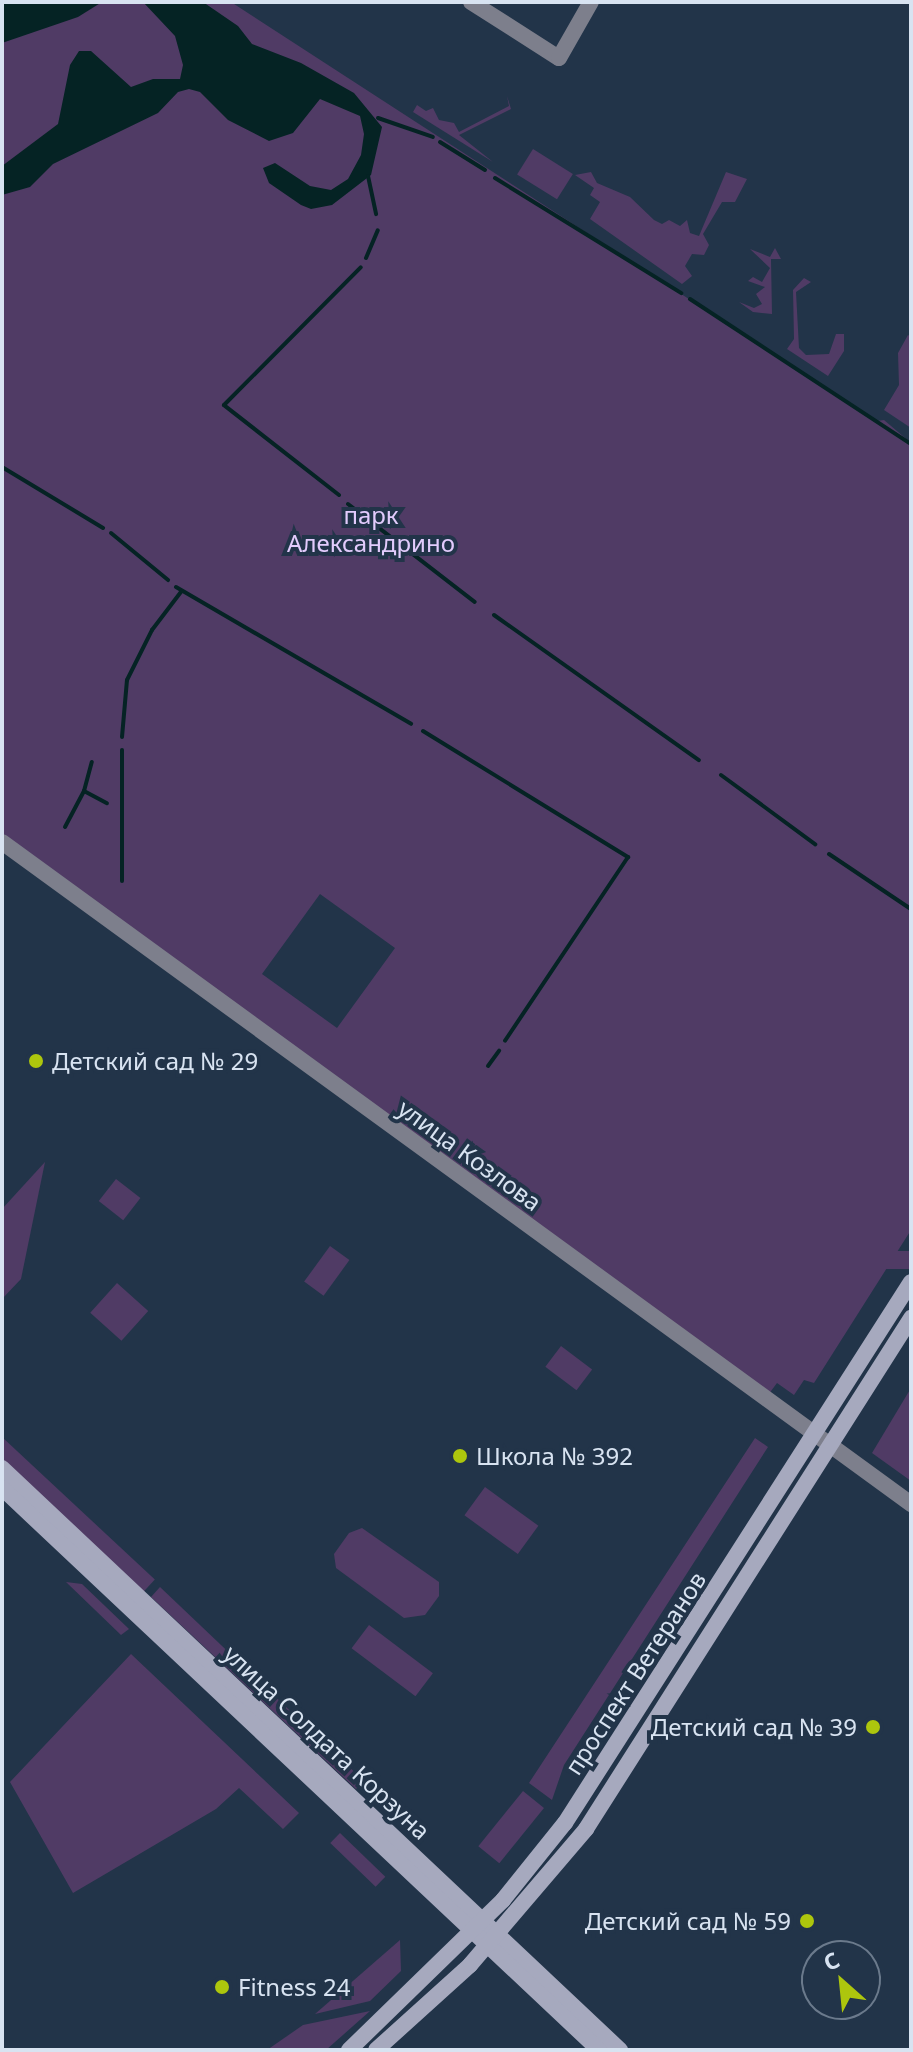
<!DOCTYPE html>
<html>
<head>
<meta charset="utf-8">
<style>
	body { margin:0 }
	#map { position:relative; width:913px; height:2052px; overflow:hidden; background:#223449; font-family:"Noto Sans",sans-serif }
	div>[style] { position:absolute }
	[style*='--x'] { left:calc(var(--x)*1px); top:calc(var(--y)*1px); width:calc(var(--w)*1px); rotate:calc(var(--a)*1deg) }
	.green>* { inset:0; background:#503b65; transform-origin:0 0 }
	.water>* { inset:0; background:#052324 }
	.stream>* { height:4px; margin:-2px; padding:0 2px; transform-origin:2px; border-radius:2px; background:#052324 }
	.street>* { height:16px; margin:-8px; padding:0 8px; transform-origin:8px; border-radius:8px; background:#7d7f8c }
	.secondary>* { height:16px; margin:-8px; padding:0 8px; transform-origin:8px; border-radius:8px; background:#a6a9be }
	.dots>* { width:22px; height:22px; translate:-50% -50%; box-sizing:border-box; border:4px solid #223449; border-radius:50% }
	span { translate:-50% -50%; white-space:nowrap; text-align:center; line-height:1.15; -webkit-text-stroke:8px #223449; paint-order:stroke }
	.park-label { font-size:24px; color:#e2cbfc }
	.poi-label { font-size:24px; color:#d8e3f1 }
	.left { translate:0 -50%; text-align:left }
	.right { translate:-100% -50%; text-align:right }
	.street-label { font-size:24px; color:#d8e3f1 }
	.frame { position:absolute; inset:0; border:4px solid #d8e3f1; pointer-events:none }
	.north { position:absolute; left:801px; top:1940px; width:80px; height:80px; box-sizing:border-box; background:#223449; border:2px solid #6b7a8c; border-radius:50%; rotate:333deg; font-size:22px; font-weight:700; line-height:32px; text-align:center; color:#d8e3f1 }
	.north::after { content:''; display:block; margin:auto; width:28px; height:36px; background:#adc60d; clip-path:polygon(50% 0,100% 100%,50% 72%,0 100%) }
</style>
</head>
<body>
<div id="map">
	<div class="green">
		<i style="clip-path:polygon(evenodd,2px 2px,231px 2px,877px 421px,884px 420px,911px 443px,911px 1230px,814px 1383px,804px 1380px,794px 1395px,777px 1383px,768px 1395px,2px 833px,2px 2px,320px 894px,395px 948px,337px 1028px,262px 974px,320px 894px)"></i>
		<i style="clip-path:polygon(507px 96px,511px 109px,459px 135px,493px 162px,413px 112px,417px 105px,426px 111px,433px 108px,439px 120px,454px 123px,459px 132px,509px 106px)"></i>
		<i style="left:533px;top:149px;width:47px;height:30px;rotate:32deg"></i>
		<i style="clip-path:polygon(591px 172px,597px 183px,630px 197px,654px 220px,662px 224px,669px 220px,680px 226px,687px 220px,690px 233px,699px 236px,726px 172px,747px 179px,735px 202px,722px 202px,703px 234px,709px 245px,704px 255px,692px 254px,685px 266px,692px 276px,682px 284px,590px 219px,600px 202px,590px 195px,594px 188px,575px 175px)"></i>
		<i style="clip-path:polygon(775px 248px,781px 259px,771px 259px,772px 314px,753px 312px,739px 302px,754px 308px,762px 304px,756px 294px,765px 287px,748px 281px,753px 277px,762px 282px,770px 268px,750px 249px,770px 257px)"></i>
		<i style="clip-path:polygon(804px 278px,811px 282px,796px 292px,799px 348px,806px 355px,829px 354px,836px 334px,844px 334px,844px 351px,828px 376px,787px 349px,794px 339px,793px 290px)"></i>
		<i style="clip-path:polygon(908px 335px,911px 337px,911px 428px,884px 410px,899px 385px,898px 353px)"></i>
		<i style="clip-path:polygon(45px 1162px,21px 1279px,2px 1299px,2px 1209px)"></i>
		<i style="left:116px;top:1179px;width:31px;height:28px;rotate:38deg"></i>
		<i style="left:330px;top:1246px;width:24px;height:44px;rotate:36deg"></i>
		<i style="left:911px;top:1251px;width:18px;height:170px;rotate:90deg"></i>
		<i style="left:117px;top:1283px;width:42px;height:40px;rotate:42deg"></i>
		<i style="left:561px;top:1346px;width:39px;height:26px;rotate:37deg"></i>
		<i style="clip-path:polygon(911px 1388px,911px 1481px,872px 1453px)"></i>
		<i style="left:2px;top:1437px;width:209px;height:20px;rotate:43deg"></i>
		<i style="clip-path:polygon(755px 1438px,768px 1447px,564px 1765px,552px 1800px,529px 1783px)"></i>
		<i style="left:485px;top:1487px;width:66px;height:35px;rotate:36deg"></i>
		<i style="clip-path:polygon(362px 1528px,439px 1582px,439px 1596px,425px 1615px,404px 1618px,336px 1568px,334px 1554px,349px 1533px)"></i>
		<i style="clip-path:polygon(66px 1582px,82px 1584px,129px 1629px,121px 1635px)"></i>
		<i style="clip-path:polygon(160px 1587px,364px 1781px,356px 1789px,151px 1597px)"></i>
		<i style="left:369px;top:1625px;width:80px;height:29px;rotate:37deg"></i>
		<i style="clip-path:polygon(131px 1654px,299px 1813px,283px 1829px,239px 1788px,216px 1809px,73px 1893px,10px 1782px)"></i>
		<i style="left:523px;top:1791px;width:27px;height:71px;rotate:39deg"></i>
		<i style="left:340px;top:1833px;width:63px;height:14px;rotate:44deg"></i>
		<i style="clip-path:polygon(400px 1940px,401px 1971px,370px 2001px,315px 2014px)"></i>
		<i style="clip-path:polygon(370px 2011px,326px 2050px,267px 2050px,303px 2025px)"></i>
	</div>
	<div class="water">
		<i style="clip-path:polygon(2px 2px,102px 2px,78px 17px,2px 43px)"></i>
		<i style="clip-path:polygon(143px 2px,203px 2px,238px 26px,252px 44px,301px 63px,354px 93px,382px 127px,371px 175px,332px 205px,311px 209px,301px 205px,269px 183px,263px 168px,275px 163px,310px 186px,331px 190px,348px 179px,361px 155px,364px 134px,360px 116px,320px 99px,293px 133px,269px 141px,228px 120px,200px 92px,189px 89px,178px 92px,158px 113px,53px 164px,30px 187px,2px 195px,2px 166px,58px 124px,70px 65px,79px 51px,91px 51px,131px 87px,153px 79px,180px 79px,183px 65px,175px 36px)"></i>
	</div>
	<div class="stream">
		<i style="--x:378;--y:118;--w:58;--a:19.1"></i>
		<i style="--x:440;--y:142;--w:53;--a:31.9"></i>
		<i style="--x:368;--y:176;--w:39;--a:78"></i>
		<i style="--x:495;--y:178;--w:219;--a:31.7"></i>
		<i style="--x:366;--y:258;--w:30;--a:-67"></i>
		<i style="--x:690;--y:299;--w:264;--a:33.3"></i>
		<i style="--x:2;--y:467;--w:118;--a:31.1"></i>
		<i style="--x:339;--y:495;--w:146;--a:-142"></i>
		<i style="--x:224;--y:405;--w:194;--a:-45.2"></i>
		<i style="--x:348;--y:504;--w:160;--a:37.7"></i>
		<i style="--x:111;--y:533;--w:74;--a:39.5"></i>
		<i style="--x:176;--y:587;--w:272;--a:30.2"></i>
		<i style="--x:494;--y:615;--w:251;--a:35.3"></i>
		<i style="--x:423;--y:731;--w:241;--a:31.6"></i>
		<i style="--x:628;--y:857;--w:221;--a:123.8"></i>
		<i style="--x:122;--y:737;--w:57;--a:-85"></i>
		<i style="--x:127;--y:680;--w:56;--a:-63.4"></i>
		<i style="--x:152;--y:630;--w:48;--a:-52.7"></i>
		<i style="--x:721;--y:775;--w:117;--a:36.3"></i>
		<i style="--x:84;--y:791;--w:30;--a:-75"></i>
		<i style="--x:65;--y:827;--w:41;--a:-62.2"></i>
		<i style="--x:84;--y:791;--w:26;--a:28"></i>
		<i style="--x:829;--y:854;--w:99;--a:33.9"></i>
		<i style="--x:122;--y:881;--w:131;--a:-90"></i>
		<i style="--x:488;--y:1066;--w:19;--a:-54"></i>
	</div>
	<div class="street">
		<i style="--x:471;--y:2;--w:104;--a:32.5"></i>
		<i style="--x:559;--y:58;--w:64;--a:-60.3"></i>
		<i style="--x:2;--y:842;--w:1125;--a:36.06"></i>
	</div>
	<div class="secondary">
		<i style="--x:2;--y:1468;--w:849;--a:43.28"></i>
		<i style="--x:2;--y:1488;--w:820;--a:43.27"></i>
		<i style="--x:349;--y:2050;--w:215;--a:-44.2"></i>
		<i style="--x:503;--y:1900;--w:99;--a:-51.2"></i>
		<i style="--x:565;--y:1823;--w:642;--a:-57.4"></i>
		<i style="--x:376;--y:2050;--w:127;--a:-42.1"></i>
		<i style="--x:470;--y:1965;--w:179;--a:-49.5"></i>
		<i style="--x:586;--y:1829;--w:606;--a:-57.54"></i>
	</div>
	<div class="dots">
		<i style="left:36px;top:1061px;background:#adc60d"></i>
		<i style="left:460px;top:1456px;background:#adc60d"></i>
		<i style="left:873px;top:1727px;background:#adc60d"></i>
		<i style="left:807px;top:1921px;background:#adc60d"></i>
		<i style="left:222px;top:1987px;background:#adc60d"></i>
	</div>
	<div class="park-label">
		<span style="left:371px;top:529px">парк<br>Александрино</span>
	</div>
	<div class="poi-label">
		<span class="left" style="left:52px;top:1061px">Детский сад № 29</span>
		<span class="left" style="left:476px;top:1456px">Школа № 392</span>
		<span class="right" style="left:857px;top:1727px">Детский сад № 39</span>
		<span class="right" style="left:791px;top:1921px">Детский сад № 59</span>
		<span class="left" style="left:238px;top:1987px">Fitness 24</span>
	</div>
	<div class="street-label">
		<span style="left:470px;top:1155px;rotate:36deg">улица Козлова</span>
		<span style="left:635px;top:1673px;rotate:-57deg">проспект Ветеранов</span>
		<span style="left:327px;top:1742px;rotate:43deg">улица Солдата Корзуна</span>
	</div>
	<div class="frame"></div>
	<div class="north">С</div>
</div>
</body>
</html>
